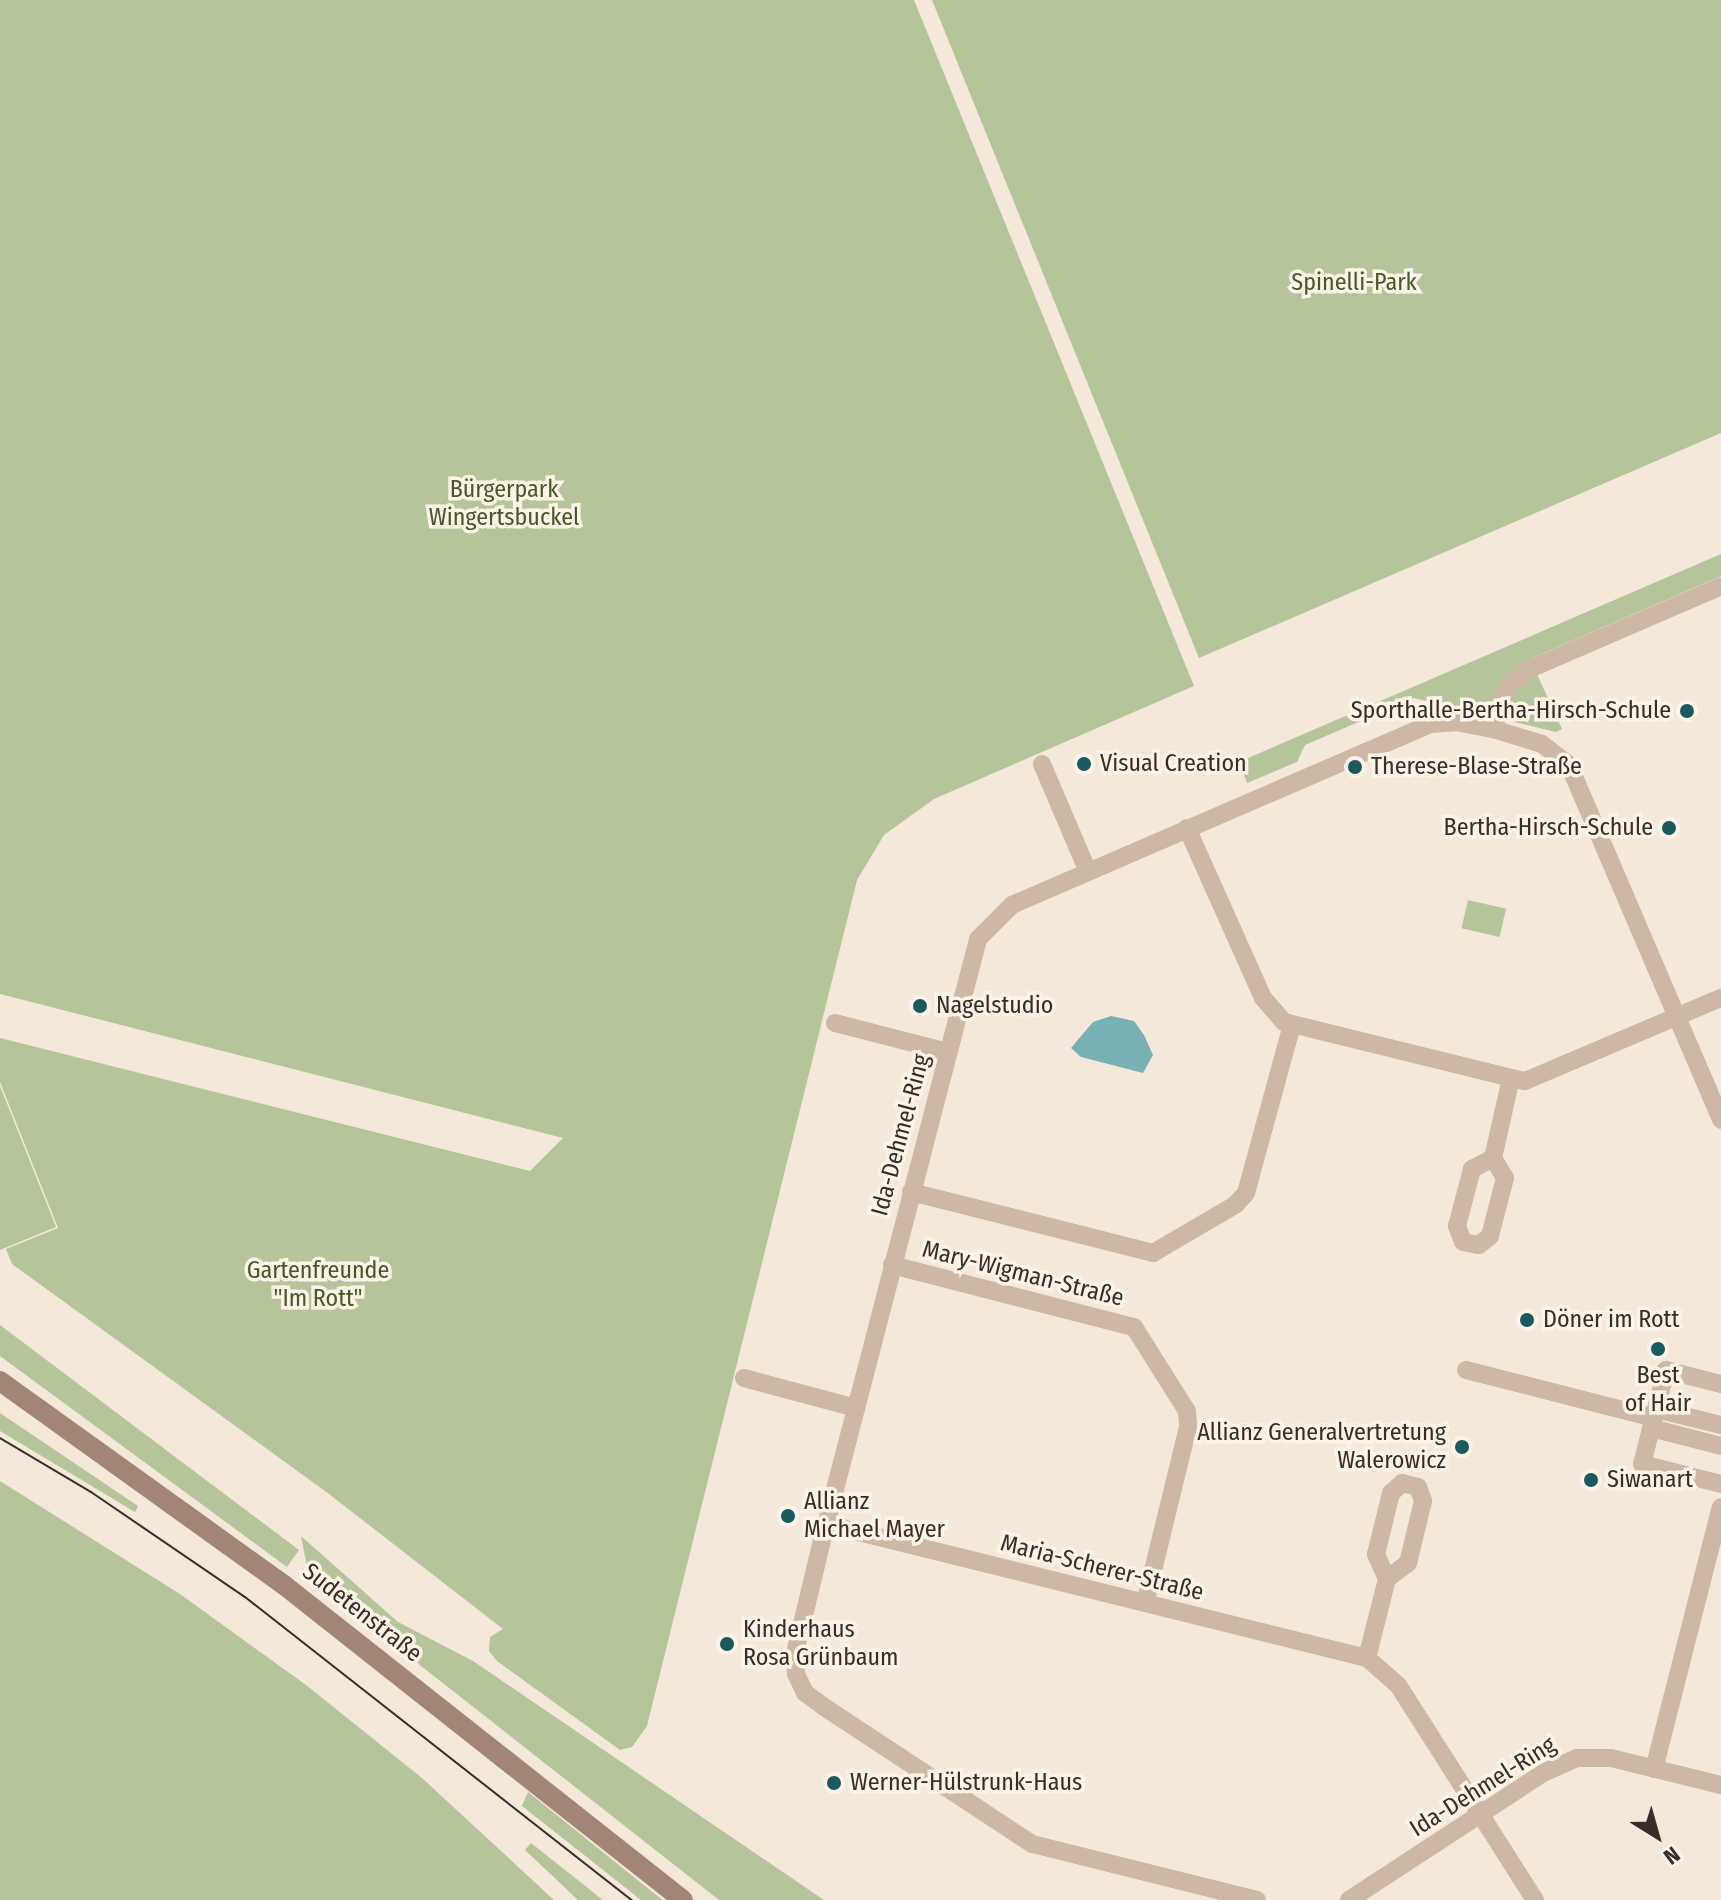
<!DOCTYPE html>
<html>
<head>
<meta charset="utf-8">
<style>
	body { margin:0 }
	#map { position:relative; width:1721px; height:1900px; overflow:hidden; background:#f4e8db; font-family:"Fira Sans Condensed",sans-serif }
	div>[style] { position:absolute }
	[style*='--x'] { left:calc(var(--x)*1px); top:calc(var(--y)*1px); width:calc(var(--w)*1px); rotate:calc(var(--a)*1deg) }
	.green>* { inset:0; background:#b6c49a; transform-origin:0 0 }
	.water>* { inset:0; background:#78b1b3 }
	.minor>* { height:18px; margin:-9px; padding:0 9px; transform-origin:9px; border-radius:9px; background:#cdb8a6 }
	.secondary>* { height:20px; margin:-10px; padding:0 10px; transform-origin:10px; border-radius:10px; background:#a18677 }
	.tram>* { height:2px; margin:-1px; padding:0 1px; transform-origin:1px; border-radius:1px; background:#382d28 }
	.dots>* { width:22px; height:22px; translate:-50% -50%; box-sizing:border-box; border:4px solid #fbf2e8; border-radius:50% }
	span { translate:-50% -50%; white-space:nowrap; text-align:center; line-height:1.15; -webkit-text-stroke:7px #fbf2e8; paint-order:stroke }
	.park-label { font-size:24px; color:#47582a }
	.poi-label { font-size:24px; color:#382d28 }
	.right { translate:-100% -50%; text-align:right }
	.left { translate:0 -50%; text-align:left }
	.street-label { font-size:24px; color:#382d28 }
	.north { position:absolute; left:1617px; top:1796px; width:80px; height:80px; -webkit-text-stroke:6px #fbf2e8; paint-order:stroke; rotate:143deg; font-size:22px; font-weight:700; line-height:32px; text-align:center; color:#382d28 }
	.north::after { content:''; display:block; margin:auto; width:28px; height:36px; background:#382d28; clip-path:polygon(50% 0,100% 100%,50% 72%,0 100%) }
</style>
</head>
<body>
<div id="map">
	<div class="green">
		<i style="clip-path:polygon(0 0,914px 0,1194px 686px,934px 799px,884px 835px,857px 880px,647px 1726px,632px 1747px,620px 1750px,497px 1661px,489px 1651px,490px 1637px,503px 1629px,329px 1494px,12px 1264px,6px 1249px,58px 1228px,0 1082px,0 1038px,530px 1171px,563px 1138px,0 994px)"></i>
		<i style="clip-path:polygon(932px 0,1721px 0,1721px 433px,1199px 658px)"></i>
		<i style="clip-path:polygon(1721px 554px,1721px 576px,1530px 659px,1562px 729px,1556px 732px,1414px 698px,1305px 745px,1297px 762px,1247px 783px,1239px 762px)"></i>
		<i style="left:1468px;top:900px;width:39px;height:29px;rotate:13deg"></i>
		<i style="clip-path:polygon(0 1086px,56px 1227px,0 1250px)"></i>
		<i style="clip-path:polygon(0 1325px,299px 1550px,287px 1567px,0 1356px)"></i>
		<i style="clip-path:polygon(0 1413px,138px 1506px,135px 1512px,0 1431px)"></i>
		<i style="clip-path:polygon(0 1481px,180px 1594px,306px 1685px,422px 1778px,554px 1900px,0 1900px)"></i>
		<i style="clip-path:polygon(301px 1536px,398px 1622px,473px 1661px,824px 1900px,719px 1900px,309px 1578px)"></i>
		<i style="clip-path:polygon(528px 1792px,655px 1894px,663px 1900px,641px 1900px,522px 1806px)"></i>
		<i style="clip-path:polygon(531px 1843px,603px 1900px,578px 1900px,525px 1850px)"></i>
	</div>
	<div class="water">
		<i style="clip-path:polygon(1111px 1016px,1134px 1021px,1144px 1035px,1153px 1055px,1143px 1073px,1081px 1057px,1071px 1048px,1093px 1022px)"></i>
	</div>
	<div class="minor">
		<i style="--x:1493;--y:729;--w:44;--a:-71.6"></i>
		<i style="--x:1507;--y:687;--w:24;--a:-42"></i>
		<i style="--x:1525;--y:671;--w:214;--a:-23.4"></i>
		<i style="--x:1042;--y:764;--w:117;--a:66.9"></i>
		<i style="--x:1187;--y:828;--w:186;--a:65.9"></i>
		<i style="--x:1263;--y:998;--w:32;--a:49"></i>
		<i style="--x:1284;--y:1022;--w:248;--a:13.8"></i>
		<i style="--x:1525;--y:1081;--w:213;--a:-23"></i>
		<i style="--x:835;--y:1023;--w:117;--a:14.4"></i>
		<i style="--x:1493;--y:1158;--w:24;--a:152"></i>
		<i style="--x:1472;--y:1169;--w:59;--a:104.7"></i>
		<i style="--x:1457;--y:1226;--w:17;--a:69"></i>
		<i style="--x:1463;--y:1242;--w:16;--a:11"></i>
		<i style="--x:1479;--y:1245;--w:14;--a:-39"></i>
		<i style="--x:1490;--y:1236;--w:60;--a:-75.5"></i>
		<i style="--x:1505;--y:1178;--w:23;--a:-121"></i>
		<i style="--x:1493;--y:1158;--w:82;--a:-77.3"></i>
		<i style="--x:911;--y:1192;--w:250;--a:14.1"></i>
		<i style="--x:1153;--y:1253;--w:95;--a:-30.3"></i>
		<i style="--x:1235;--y:1205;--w:16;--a:-47"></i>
		<i style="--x:1246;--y:1193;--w:174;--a:-74.7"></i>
		<i style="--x:892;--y:1265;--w:250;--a:14.4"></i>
		<i style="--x:1134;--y:1327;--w:99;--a:57.8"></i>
		<i style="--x:1187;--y:1411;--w:16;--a:86"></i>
		<i style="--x:1188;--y:1427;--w:181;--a:103.7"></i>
		<i style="--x:1466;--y:1370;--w:194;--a:14.3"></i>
		<i style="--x:744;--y:1378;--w:116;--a:15"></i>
		<i style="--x:1721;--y:1384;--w:57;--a:-165.7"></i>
		<i style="--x:1666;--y:1370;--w:97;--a:104.3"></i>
		<i style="--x:1642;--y:1464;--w:81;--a:14.2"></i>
		<i style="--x:1656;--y:1409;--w:67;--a:13.8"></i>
		<i style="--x:1651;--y:1428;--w:72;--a:14.4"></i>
		<i style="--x:826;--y:1524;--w:557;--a:13.91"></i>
		<i style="--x:1367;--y:1658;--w:41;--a:41.1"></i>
		<i style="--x:1398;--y:1685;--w:255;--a:57.5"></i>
		<i style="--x:1367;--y:1658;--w:81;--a:-75.8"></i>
		<i style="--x:1387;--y:1579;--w:27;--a:-114"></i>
		<i style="--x:1376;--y:1554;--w:63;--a:-76.2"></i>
		<i style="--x:1391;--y:1493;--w:15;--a:-42"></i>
		<i style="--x:1402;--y:1483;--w:16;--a:14"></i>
		<i style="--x:1418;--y:1487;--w:15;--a:70"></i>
		<i style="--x:1423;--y:1501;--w:64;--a:103.6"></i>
		<i style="--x:1408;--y:1563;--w:26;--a:143"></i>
		<i style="--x:1654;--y:1769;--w:270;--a:-75.7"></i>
		<i style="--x:1257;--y:1900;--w:232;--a:-166"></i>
		<i style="--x:1032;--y:1844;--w:250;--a:-146.6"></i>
		<i style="--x:823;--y:1706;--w:22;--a:-144"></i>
		<i style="--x:805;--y:1693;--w:21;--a:-115"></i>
		<i style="--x:796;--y:1674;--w:21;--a:-93"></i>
		<i style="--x:795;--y:1653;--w:133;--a:-76.5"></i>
		<i style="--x:826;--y:1524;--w:604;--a:-75.43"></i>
		<i style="--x:978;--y:939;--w:48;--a:-45"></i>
		<i style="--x:1012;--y:905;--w:456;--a:-23.4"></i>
		<i style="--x:1430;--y:724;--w:26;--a:-4"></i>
		<i style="--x:1456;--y:722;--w:38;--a:11"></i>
		<i style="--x:1493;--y:729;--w:51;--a:17"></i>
		<i style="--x:1542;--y:744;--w:34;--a:38"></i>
		<i style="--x:1569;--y:765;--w:386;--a:66.8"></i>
		<i style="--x:1349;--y:1900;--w:232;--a:-33.2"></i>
		<i style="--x:1543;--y:1773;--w:37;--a:-24"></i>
		<i style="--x:1577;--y:1758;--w:34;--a:0"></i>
		<i style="--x:1611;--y:1758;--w:113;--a:13.8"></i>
	</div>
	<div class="secondary">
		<i style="--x:0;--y:1381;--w:350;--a:35.7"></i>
		<i style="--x:284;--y:1585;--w:508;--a:38.29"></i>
	</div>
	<div class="tram">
		<i style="--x:0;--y:1438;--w:106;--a:30.7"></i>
		<i style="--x:91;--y:1492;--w:186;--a:34.3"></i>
		<i style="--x:245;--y:1597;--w:492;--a:38.1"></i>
	</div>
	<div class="dots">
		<i style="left:1687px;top:711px;background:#1a595d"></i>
		<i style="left:1084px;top:764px;background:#1a595d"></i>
		<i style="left:1355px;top:767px;background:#1a595d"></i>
		<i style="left:1669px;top:828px;background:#1a595d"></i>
		<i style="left:920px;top:1006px;background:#1a595d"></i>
		<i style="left:1527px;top:1320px;background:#1a595d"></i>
		<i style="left:1658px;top:1349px;background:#1a595d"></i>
		<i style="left:1462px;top:1447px;background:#1a595d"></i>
		<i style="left:1591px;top:1480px;background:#1a595d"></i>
		<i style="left:788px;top:1516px;background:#1a595d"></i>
		<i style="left:727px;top:1644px;background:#1a595d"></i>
		<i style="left:834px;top:1783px;background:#1a595d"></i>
	</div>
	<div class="park-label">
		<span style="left:1354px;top:283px">Spinelli-Park</span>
		<span style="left:504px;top:504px">Bürgerpark<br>Wingertsbuckel</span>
		<span style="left:318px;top:1285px">Gartenfreunde<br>"Im Rott"</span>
	</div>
	<div class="poi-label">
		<span class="right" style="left:1671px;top:711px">Sporthalle-Bertha-Hirsch-Schule</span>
		<span class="left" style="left:1100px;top:764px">Visual Creation</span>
		<span class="left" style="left:1371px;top:767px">Therese-Blase-Straße</span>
		<span class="right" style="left:1653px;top:828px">Bertha-Hirsch-Schule</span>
		<span class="left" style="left:936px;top:1006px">Nagelstudio</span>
		<span class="left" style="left:1543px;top:1320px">Döner im Rott</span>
		<span style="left:1658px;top:1390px">Best<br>of Hair</span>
		<span class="right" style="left:1446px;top:1447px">Allianz Generalvertretung<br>Walerowicz</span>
		<span class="left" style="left:1607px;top:1480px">Siwanart</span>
		<span class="left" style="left:804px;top:1516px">Allianz<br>Michael Mayer</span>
		<span class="left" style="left:743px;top:1644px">Kinderhaus<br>Rosa Grünbaum</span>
		<span class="left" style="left:850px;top:1783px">Werner-Hülstrunk-Haus</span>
	</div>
	<div class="street-label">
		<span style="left:901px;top:1135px;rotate:-75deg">Ida-Dehmel-Ring</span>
		<span style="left:1023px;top:1274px;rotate:14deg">Mary-Wigman-Straße</span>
		<span style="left:1102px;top:1568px;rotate:14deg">Maria-Scherer-Straße</span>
		<span style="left:362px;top:1613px;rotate:38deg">Sudetenstraße</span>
		<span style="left:1483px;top:1787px;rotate:-32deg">Ida-Dehmel-Ring</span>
	</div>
	<div class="north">N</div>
</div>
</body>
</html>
